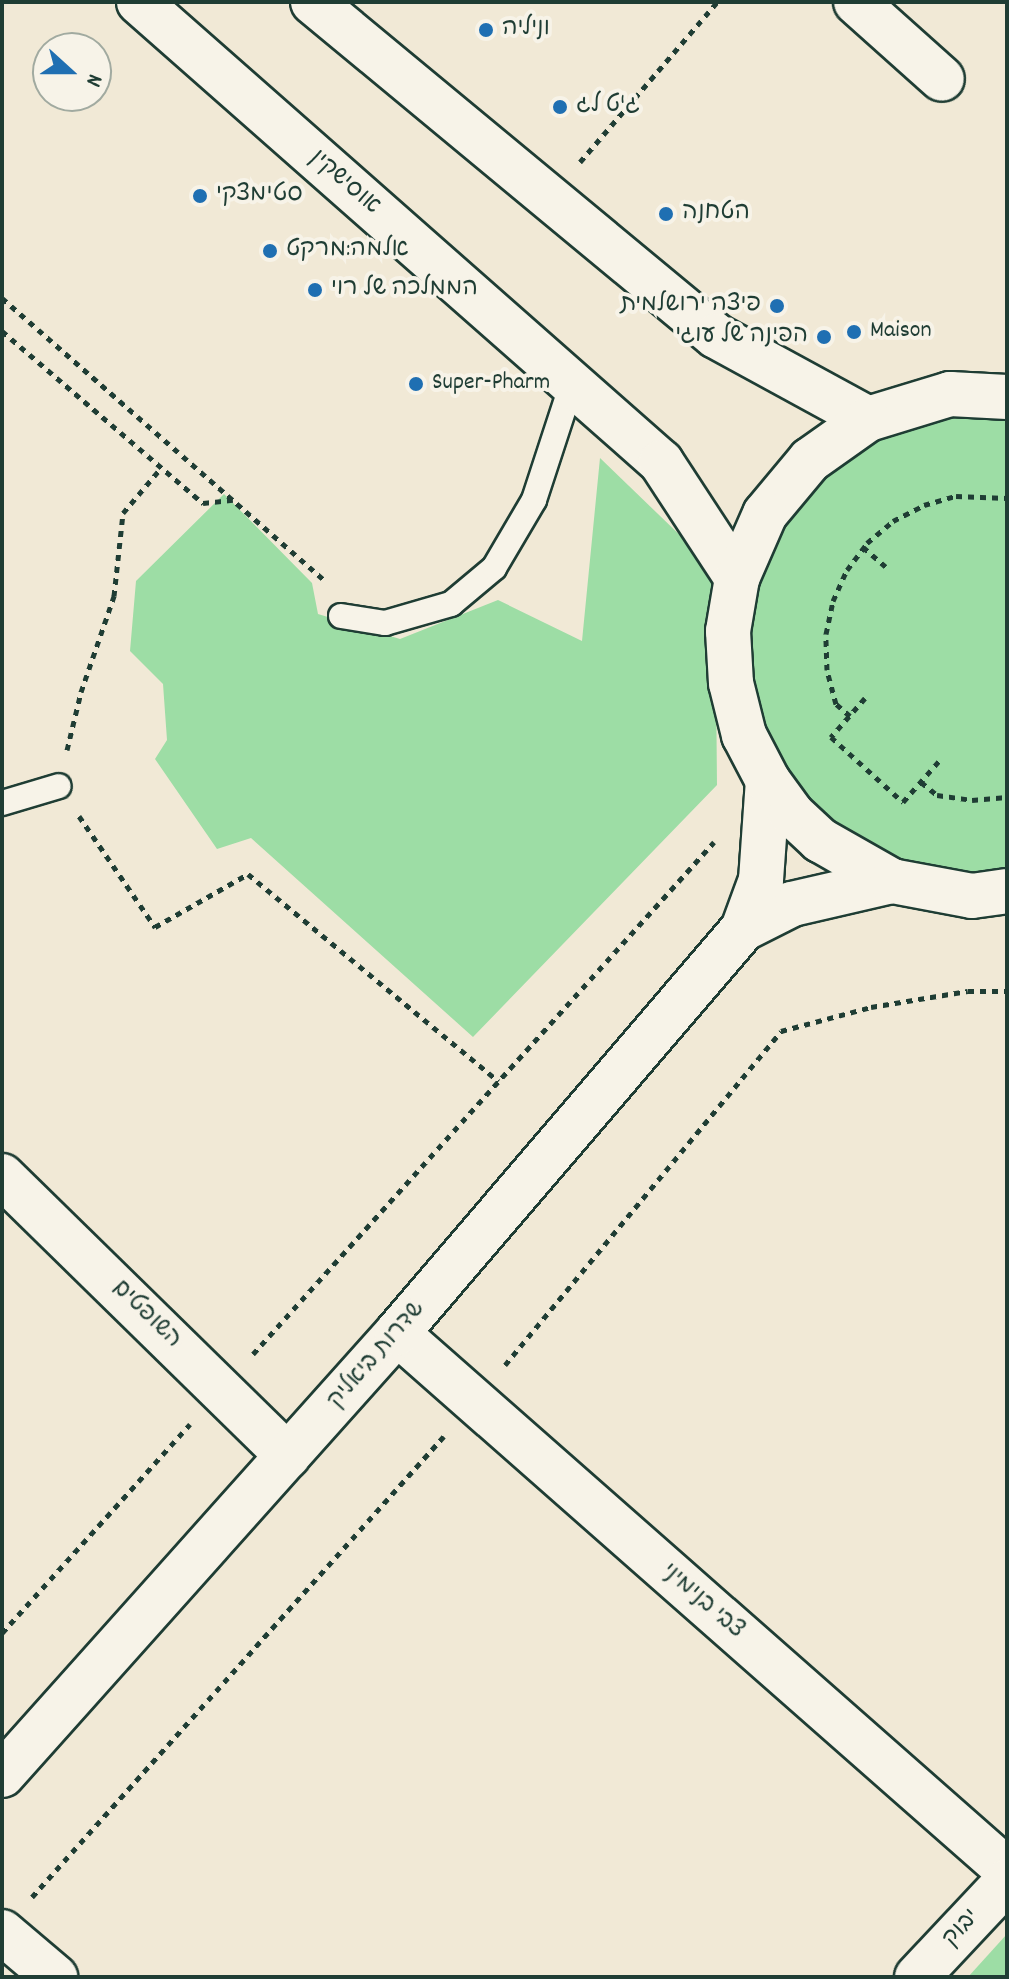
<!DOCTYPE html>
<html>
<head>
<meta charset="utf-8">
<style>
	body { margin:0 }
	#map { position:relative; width:1009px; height:1979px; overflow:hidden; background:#f1e9d6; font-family:Dekko,"Playpen Sans Hebrew",sans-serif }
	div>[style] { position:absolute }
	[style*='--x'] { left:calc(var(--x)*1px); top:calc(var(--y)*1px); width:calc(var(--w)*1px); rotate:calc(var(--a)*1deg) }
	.green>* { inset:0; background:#9ddda5 }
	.path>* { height:5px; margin-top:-2.5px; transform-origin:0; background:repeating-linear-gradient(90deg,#1f3d34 0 6px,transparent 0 12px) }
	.roads { filter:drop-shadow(2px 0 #1f3d34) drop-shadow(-2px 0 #1f3d34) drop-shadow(0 2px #1f3d34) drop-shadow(0 -2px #1f3d34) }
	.lane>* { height:24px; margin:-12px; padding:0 12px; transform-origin:12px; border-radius:12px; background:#f7f3e8 }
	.street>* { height:44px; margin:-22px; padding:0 22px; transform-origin:22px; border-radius:22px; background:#f7f3e8 }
	.secondary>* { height:44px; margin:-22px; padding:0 22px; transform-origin:22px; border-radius:22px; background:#f7f3e8 }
	.dots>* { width:22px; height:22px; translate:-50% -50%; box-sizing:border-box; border:4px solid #f7f3e8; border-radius:50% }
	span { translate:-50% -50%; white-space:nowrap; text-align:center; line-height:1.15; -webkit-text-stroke:8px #f7f3e8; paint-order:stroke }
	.poi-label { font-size:24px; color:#1f3d34 }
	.left { translate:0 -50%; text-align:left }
	.right { translate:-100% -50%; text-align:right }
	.street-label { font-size:24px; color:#1f3d34 }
	.frame { position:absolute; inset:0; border:4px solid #1f3d34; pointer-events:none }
	.north { position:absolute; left:32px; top:32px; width:80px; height:80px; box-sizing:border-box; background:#f7f3e8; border:2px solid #a1aaa0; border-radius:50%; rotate:111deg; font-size:22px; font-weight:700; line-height:32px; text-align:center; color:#1f3d34 }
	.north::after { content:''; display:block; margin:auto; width:28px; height:36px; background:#1f6fb2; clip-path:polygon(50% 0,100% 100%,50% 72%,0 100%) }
</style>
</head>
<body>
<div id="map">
	<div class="green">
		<i style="clip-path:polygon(1007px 397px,1007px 891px,972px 896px,791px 813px,728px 631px,810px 460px)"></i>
		<i style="clip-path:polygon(600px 458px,715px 569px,717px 785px,473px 1037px,251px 838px,217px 849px,155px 759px,167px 740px,163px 684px,130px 651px,136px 581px,224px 494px,312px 583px,318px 614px,400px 639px,498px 600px,582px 641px)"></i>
		<i style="clip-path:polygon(1007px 1934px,1007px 1977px,968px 1977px)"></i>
	</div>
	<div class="path">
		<i style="--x:580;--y:162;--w:211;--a:-49.4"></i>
		<i style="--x:2;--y:298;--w:431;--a:41.2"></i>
		<i style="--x:2;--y:331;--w:265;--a:40.6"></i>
		<i style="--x:203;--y:503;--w:30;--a:-6"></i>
		<i style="--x:863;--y:547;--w:30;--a:41"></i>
		<i style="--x:865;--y:698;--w:52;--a:131.1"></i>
		<i style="--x:831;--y:737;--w:97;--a:42.1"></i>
		<i style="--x:903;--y:802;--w:55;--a:-48.7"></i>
		<i style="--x:850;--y:716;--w:18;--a:-139"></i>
		<i style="--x:836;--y:704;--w:35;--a:-105"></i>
		<i style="--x:827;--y:670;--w:36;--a:-92"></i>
		<i style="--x:826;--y:634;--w:34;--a:-78"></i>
		<i style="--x:833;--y:601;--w:34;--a:-66"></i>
		<i style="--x:847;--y:570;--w:34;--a:-53"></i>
		<i style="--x:867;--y:543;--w:34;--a:-40"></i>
		<i style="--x:893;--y:521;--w:35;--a:-27"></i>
		<i style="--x:924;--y:505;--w:33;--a:-16"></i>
		<i style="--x:956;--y:496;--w:51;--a:2.2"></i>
		<i style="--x:67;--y:750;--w:60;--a:-76.4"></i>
		<i style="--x:81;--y:692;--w:102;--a:-71"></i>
		<i style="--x:114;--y:596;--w:83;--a:-83.8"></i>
		<i style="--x:123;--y:513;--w:59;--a:-49.8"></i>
		<i style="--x:921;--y:782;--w:21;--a:39"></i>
		<i style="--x:937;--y:795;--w:35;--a:8"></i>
		<i style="--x:972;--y:800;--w:35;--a:-5"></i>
		<i style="--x:79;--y:816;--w:135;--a:55.6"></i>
		<i style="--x:155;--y:927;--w:107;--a:-29.7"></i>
		<i style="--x:248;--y:874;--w:325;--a:39.6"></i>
		<i style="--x:253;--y:1354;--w:689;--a:-48"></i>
		<i style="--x:505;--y:1365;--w:433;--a:-50.4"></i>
		<i style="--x:781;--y:1031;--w:93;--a:-14.9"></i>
		<i style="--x:871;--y:1007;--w:98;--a:-9.4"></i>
		<i style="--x:968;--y:991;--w:39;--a:0"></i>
		<i style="--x:2;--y:1633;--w:281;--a:-48"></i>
		<i style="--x:32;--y:1897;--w:618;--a:-48.21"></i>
	</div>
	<div class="roads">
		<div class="lane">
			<i style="--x:341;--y:616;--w:45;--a:9"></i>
			<i style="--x:385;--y:623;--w:69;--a:-16.1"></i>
			<i style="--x:451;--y:604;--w:56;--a:-39.9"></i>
			<i style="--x:494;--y:568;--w:79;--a:-59.5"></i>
			<i style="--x:534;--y:500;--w:122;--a:-71.9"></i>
			<i style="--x:2;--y:803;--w:59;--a:-16.6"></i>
		</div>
		<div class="street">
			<i style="--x:856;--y:2;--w:115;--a:41.8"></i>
			<i style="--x:743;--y:929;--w:55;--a:-27"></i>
			<i style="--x:792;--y:904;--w:103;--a:-13"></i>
			<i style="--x:2;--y:1176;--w:400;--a:44.4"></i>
			<i style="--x:397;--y:1333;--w:813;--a:41.36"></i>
			<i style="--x:2;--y:1775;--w:593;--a:-48.21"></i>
			<i style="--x:397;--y:1333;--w:532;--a:-49.42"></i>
			<i style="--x:743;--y:929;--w:52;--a:-69.8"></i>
			<i style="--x:761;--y:880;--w:99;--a:-86"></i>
			<i style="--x:2;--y:1932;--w:70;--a:40.3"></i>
			<i style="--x:917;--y:1977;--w:132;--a:-46.8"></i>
		</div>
		<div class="secondary">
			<i style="--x:139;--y:2;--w:696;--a:41.39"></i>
			<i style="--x:661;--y:462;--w:139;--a:56.8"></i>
			<i style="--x:313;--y:2;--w:523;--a:39.65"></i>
			<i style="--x:716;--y:336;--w:173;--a:28.6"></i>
			<i style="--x:1007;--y:397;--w:57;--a:-177"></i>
			<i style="--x:950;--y:394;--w:86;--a:163"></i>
			<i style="--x:868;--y:419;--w:71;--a:144.7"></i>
			<i style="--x:810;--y:460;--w:70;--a:129.8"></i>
			<i style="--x:765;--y:514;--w:70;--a:113.6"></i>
			<i style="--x:737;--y:578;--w:54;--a:99.6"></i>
			<i style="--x:728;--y:631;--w:52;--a:86.7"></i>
			<i style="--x:731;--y:683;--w:54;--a:76"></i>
			<i style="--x:744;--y:735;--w:52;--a:62.4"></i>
			<i style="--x:768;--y:781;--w:39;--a:54"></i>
			<i style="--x:791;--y:813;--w:40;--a:43"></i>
			<i style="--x:820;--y:840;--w:83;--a:29.7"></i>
			<i style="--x:892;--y:881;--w:81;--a:10.6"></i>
			<i style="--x:972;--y:896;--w:35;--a:-8"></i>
		</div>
	</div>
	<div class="dots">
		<i style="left:486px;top:30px;background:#1f6fb2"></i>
		<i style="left:560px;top:107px;background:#1f6fb2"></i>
		<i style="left:200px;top:196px;background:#1f6fb2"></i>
		<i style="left:666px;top:214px;background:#1f6fb2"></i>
		<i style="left:270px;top:251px;background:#1f6fb2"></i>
		<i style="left:315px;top:290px;background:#1f6fb2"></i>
		<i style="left:777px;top:306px;background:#1f6fb2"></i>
		<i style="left:854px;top:332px;background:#1f6fb2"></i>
		<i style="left:824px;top:337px;background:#1f6fb2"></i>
		<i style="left:416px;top:384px;background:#1f6fb2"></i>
	</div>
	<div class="poi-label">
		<span class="left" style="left:502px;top:30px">וניליה</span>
		<span class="left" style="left:576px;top:107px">ג'ט לג</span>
		<span class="left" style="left:216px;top:196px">סטימצקי</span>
		<span class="left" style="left:682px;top:214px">הטחנה</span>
		<span class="left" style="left:286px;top:251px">אלמה:מרקט</span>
		<span class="left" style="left:331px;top:290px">הממלכה של רוי</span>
		<span class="right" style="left:761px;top:306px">פיצה ירושלמית</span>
		<span class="left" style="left:870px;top:332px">Maison</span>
		<span class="right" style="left:808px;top:337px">הפינה של עוגי</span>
		<span class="left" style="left:432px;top:384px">Super-Pharm</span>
	</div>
	<div class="street-label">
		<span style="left:344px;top:183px;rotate:41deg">אוסישקין</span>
		<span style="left:146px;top:1315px;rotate:44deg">השופטים</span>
		<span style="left:377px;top:1356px;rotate:-49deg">שדרות ביאליק</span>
		<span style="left:702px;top:1602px;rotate:41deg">צבי בנימיני</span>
		<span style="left:962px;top:1929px;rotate:-47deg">יבוק</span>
	</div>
	<div class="frame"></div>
	<div class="north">N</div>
</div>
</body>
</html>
